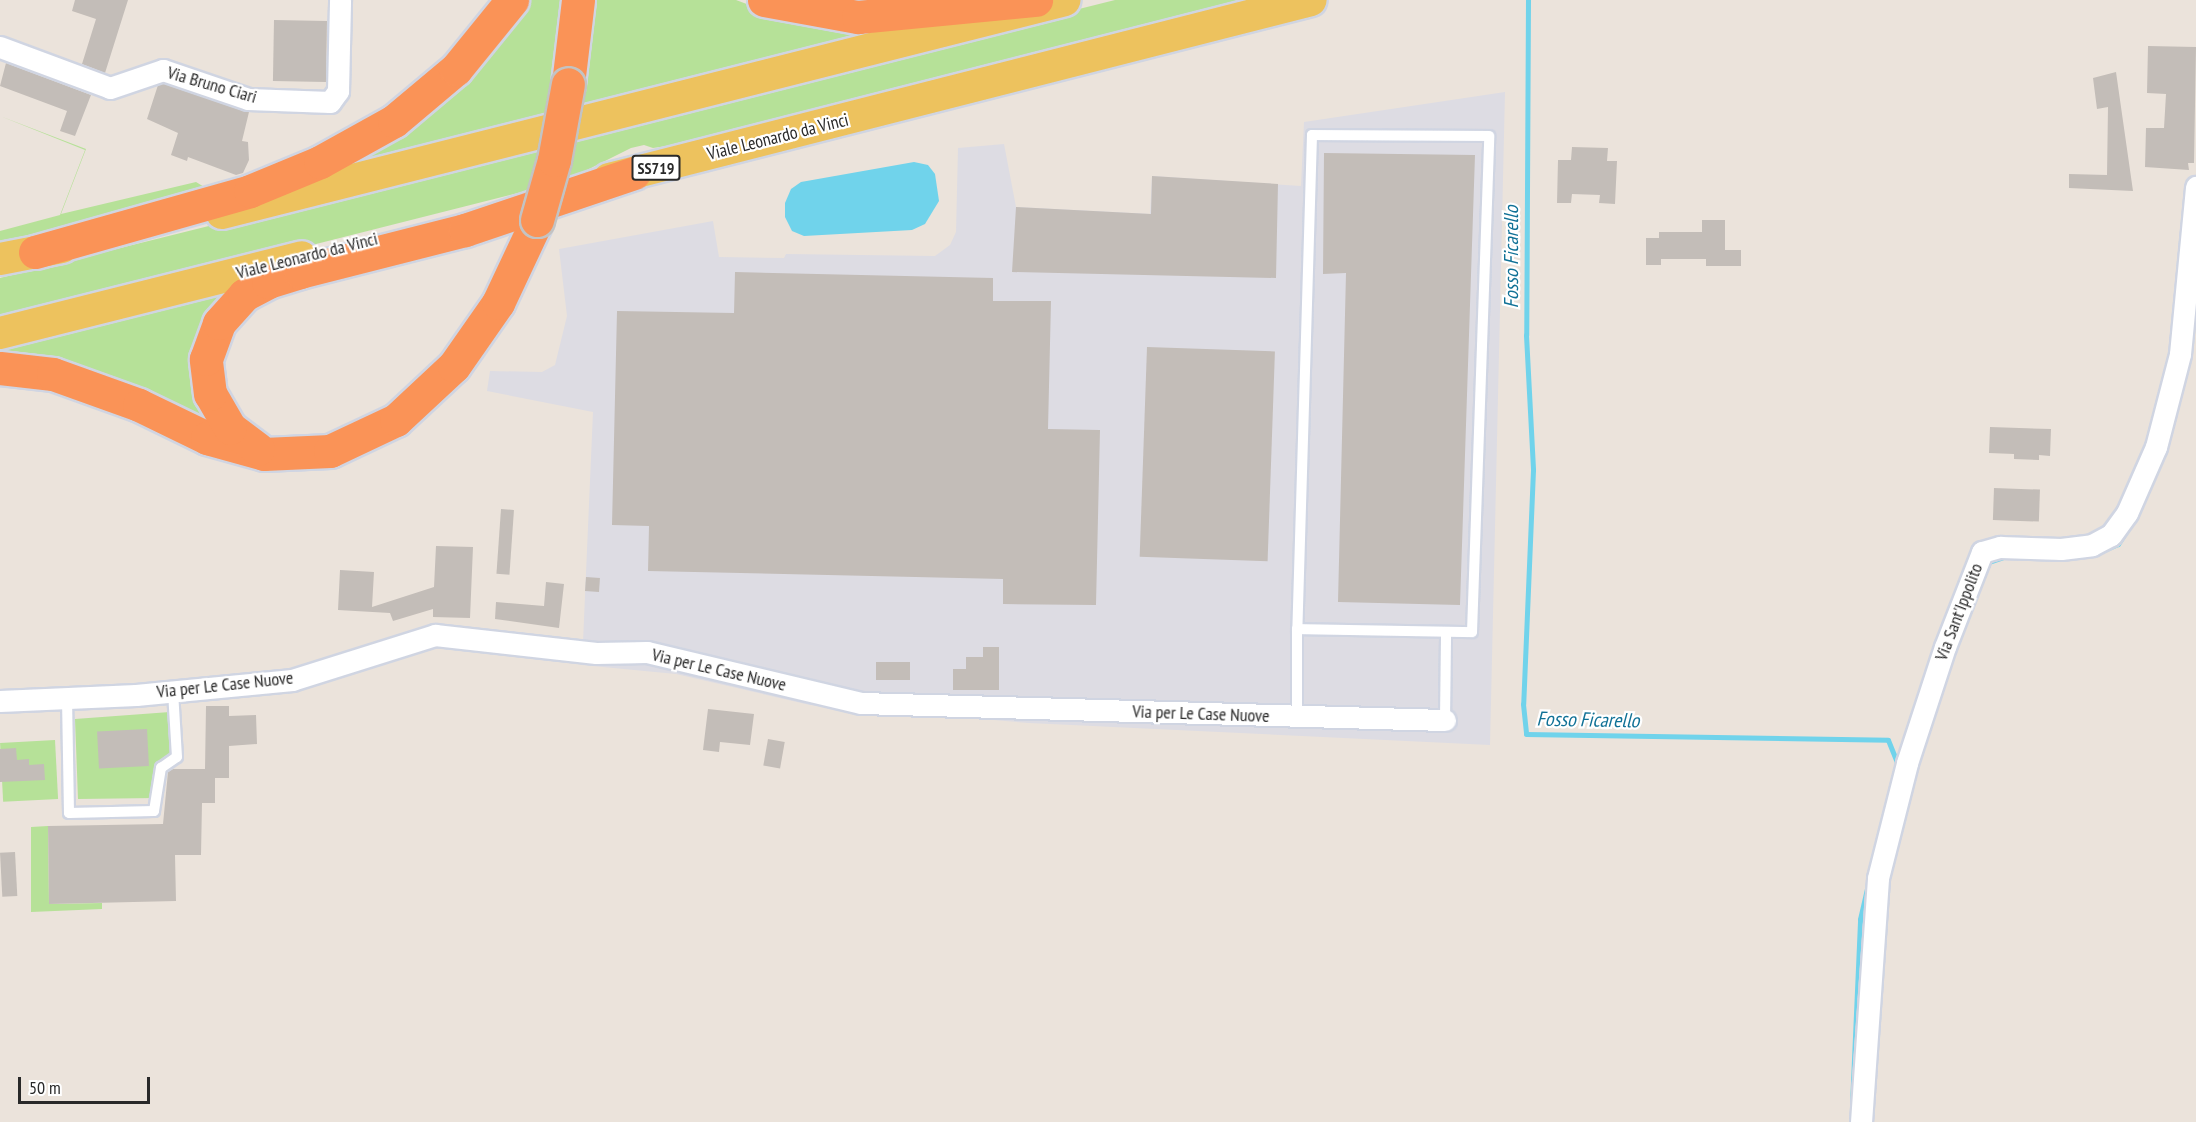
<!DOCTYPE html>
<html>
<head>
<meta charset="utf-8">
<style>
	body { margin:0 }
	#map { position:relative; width:2196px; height:1122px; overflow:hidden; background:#ebe3db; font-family:"PT Sans Narrow",sans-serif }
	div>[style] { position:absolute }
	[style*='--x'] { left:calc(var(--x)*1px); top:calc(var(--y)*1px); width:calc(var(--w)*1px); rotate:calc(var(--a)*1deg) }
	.industrial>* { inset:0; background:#dddce3 }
	.green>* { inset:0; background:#b6e198; transform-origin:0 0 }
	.water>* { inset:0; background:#70d3eb }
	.stream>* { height:5px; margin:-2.5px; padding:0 2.5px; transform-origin:2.5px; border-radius:2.5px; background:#70d3eb }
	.building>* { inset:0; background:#c3bdb8; transform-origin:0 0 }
	.roads { filter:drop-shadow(2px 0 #d0d5e2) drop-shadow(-2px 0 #d0d5e2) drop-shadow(0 2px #d0d5e2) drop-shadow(0 -2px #d0d5e2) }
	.service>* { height:10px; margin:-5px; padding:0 5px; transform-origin:5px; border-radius:5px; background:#fff }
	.minor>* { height:21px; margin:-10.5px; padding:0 10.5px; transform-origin:10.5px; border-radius:10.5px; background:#fff }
	.primary>* { height:32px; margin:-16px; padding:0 16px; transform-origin:16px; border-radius:16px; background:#edc25e }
	.motorway>* { height:33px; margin:-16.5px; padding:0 16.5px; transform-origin:16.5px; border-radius:16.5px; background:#fa9357 }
	.bridges { filter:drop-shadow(2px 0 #c3c3c3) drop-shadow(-2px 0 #c3c3c3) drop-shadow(0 2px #c3c3c3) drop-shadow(0 -2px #c3c3c3) }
	.motorway-bridge>* { height:33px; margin:-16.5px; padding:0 16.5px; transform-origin:16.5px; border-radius:16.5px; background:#fa9357 }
	span { translate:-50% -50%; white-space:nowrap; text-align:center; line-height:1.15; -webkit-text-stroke:4.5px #fff; paint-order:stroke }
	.shield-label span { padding:2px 4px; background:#fff; border:2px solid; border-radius:4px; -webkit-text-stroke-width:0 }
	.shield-label { font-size:16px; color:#292929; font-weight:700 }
	.street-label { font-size:18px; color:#292929 }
	.water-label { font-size:20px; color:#107196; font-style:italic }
	.scale { position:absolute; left:18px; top:1077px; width:132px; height:27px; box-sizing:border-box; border:3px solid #292929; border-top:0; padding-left:8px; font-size:18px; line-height:21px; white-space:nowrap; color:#292929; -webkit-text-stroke:4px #fff; paint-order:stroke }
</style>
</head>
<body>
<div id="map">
	<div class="industrial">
		<i style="clip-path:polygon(1505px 92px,1490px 745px,1029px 723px,810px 705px,676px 674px,582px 665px,593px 412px,487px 391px,490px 371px,542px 372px,555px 365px,567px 316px,559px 249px,713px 221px,719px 257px,784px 258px,786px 254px,935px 256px,950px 245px,956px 232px,958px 148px,1004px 144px,1016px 207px,1150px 214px,1152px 176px,1301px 186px,1304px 122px)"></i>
	</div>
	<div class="green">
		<i style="clip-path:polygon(521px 0,736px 0,795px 22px,856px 28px,856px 40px,310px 177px)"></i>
		<i style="clip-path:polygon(1115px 0,1270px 0,755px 133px,653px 148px,644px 145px,631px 148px,565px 181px,0 324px,0 278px)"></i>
		<i style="clip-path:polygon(0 116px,86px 149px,61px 214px,196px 182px,211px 191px,0 247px,0 231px,60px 215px,85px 150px)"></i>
		<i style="clip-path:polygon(249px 282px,228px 301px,213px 421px,0 364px,0 344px)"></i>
		<i style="clip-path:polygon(170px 712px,173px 760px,158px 765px,156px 798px,78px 799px,75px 719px)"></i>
		<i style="left:55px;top:740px;width:59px;height:55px;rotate:87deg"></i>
		<i style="clip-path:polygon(48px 826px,49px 904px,102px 903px,102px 909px,31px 912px,31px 827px)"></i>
	</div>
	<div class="water">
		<i style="clip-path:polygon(914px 162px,928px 165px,935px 174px,939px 201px,925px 224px,912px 230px,804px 236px,792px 231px,785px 217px,785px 203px,791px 189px,801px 182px)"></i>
	</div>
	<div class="stream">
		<i style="--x:1528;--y:0;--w:335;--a:90.3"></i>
		<i style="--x:1526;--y:335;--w:135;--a:87"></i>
		<i style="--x:1533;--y:470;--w:234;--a:92.4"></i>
		<i style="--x:1523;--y:704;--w:30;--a:84"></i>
		<i style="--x:1526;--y:734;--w:362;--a:0.9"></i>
		<i style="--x:1888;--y:740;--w:24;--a:68"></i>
		<i style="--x:2093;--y:555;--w:27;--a:-24"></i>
		<i style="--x:2118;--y:544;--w:20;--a:-57"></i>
		<i style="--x:1987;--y:567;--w:5;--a:-68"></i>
		<i style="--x:1989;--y:562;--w:18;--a:-19"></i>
		<i style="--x:1852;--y:1105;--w:186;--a:-87.5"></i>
		<i style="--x:1860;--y:919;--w:35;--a:-77"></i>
	</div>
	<div class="building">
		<i style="clip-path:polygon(75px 0,128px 0,105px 73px,82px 64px,96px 19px,72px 11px)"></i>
		<i style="left:274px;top:20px;width:53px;height:61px;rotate:1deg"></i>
		<i style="clip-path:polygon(2148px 46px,2196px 47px,2194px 163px,2188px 163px,2189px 170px,2145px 167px,2146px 128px,2164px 128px,2166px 94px,2147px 93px)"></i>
		<i style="clip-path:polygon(6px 63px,91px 95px,75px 136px,60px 131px,67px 111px,0 86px)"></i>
		<i style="clip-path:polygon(2116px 72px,2133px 191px,2069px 188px,2069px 174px,2107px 175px,2108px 107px,2097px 109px,2093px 78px)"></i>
		<i style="clip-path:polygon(163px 83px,249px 112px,242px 141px,248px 142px,249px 160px,243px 173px,236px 175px,188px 157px,187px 161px,171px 155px,178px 133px,147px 119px,158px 85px)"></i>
		<i style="clip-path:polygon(1572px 147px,1608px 148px,1607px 161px,1617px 161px,1615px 204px,1599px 203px,1600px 195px,1572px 194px,1571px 203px,1557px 203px,1558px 160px,1571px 160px)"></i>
		<i style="clip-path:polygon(1324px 153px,1475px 155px,1460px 605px,1338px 602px,1346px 273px,1323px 274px)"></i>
		<i style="clip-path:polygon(1152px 176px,1278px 184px,1276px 278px,1012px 272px,1016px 207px,1151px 214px)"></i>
		<i style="clip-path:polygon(1702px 220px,1725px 220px,1725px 250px,1741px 250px,1741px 266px,1706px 266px,1706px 259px,1661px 259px,1661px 265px,1646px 265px,1646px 238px,1659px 238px,1659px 232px,1702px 232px)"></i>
		<i style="clip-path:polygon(735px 272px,993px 278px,993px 301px,1051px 301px,1048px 429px,1100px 430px,1096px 605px,1003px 604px,1003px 579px,648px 571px,649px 526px,612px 525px,617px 311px,734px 313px)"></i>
		<i style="left:1147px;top:347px;width:128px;height:210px;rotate:2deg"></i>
		<i style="clip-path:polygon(1990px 427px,2051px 429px,2050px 456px,2039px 455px,2039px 460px,2014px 459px,2014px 454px,1989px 453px)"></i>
		<i style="left:1994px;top:488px;width:46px;height:32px;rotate:2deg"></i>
		<i style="left:501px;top:509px;width:13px;height:65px;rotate:4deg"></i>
		<i style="clip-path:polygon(436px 546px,473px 547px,470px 618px,433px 617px,433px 609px,393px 621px,390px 613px,338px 610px,340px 570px,374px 572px,372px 607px,434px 587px)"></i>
		<i style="left:586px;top:577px;width:14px;height:14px;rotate:4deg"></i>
		<i style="clip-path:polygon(546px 582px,564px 584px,559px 628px,495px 619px,496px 602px,544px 606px)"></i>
		<i style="clip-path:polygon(983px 647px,999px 647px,999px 690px,953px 690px,953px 669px,966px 669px,966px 657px,983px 657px)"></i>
		<i style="left:910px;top:662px;width:18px;height:34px;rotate:90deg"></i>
		<i style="clip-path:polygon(206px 706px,229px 706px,229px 716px,256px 715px,257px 744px,229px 746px,229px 778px,215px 778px,215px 803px,202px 803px,201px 855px,175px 855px,176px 901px,49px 904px,48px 826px,163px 824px,168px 772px,173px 769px,205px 769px)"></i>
		<i style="clip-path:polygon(708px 709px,754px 714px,750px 745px,720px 742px,719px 752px,703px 750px)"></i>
		<i style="left:147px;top:729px;width:37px;height:50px;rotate:87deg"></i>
		<i style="left:768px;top:739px;width:17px;height:27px;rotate:10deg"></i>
		<i style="clip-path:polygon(16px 748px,17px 760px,29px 759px,29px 765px,44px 764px,45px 780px,0 782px,0 749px)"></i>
		<i style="left:15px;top:852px;width:44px;height:15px;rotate:87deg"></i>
	</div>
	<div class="roads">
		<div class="service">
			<i style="--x:1297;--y:629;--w:175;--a:1"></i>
			<i style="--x:1472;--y:632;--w:496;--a:-88"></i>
			<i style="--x:1489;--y:136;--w:177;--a:-179.7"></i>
			<i style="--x:1312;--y:135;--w:494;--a:91.7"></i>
			<i style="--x:1297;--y:629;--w:88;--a:90"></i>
			<i style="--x:67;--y:698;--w:115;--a:89"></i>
			<i style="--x:69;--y:813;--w:85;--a:-1.3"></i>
			<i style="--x:154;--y:811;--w:44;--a:-80.8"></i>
			<i style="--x:161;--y:768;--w:19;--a:-35"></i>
			<i style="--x:177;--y:757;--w:66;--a:-93.5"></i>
			<i style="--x:1445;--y:720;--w:88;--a:-89.3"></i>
		</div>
		<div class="minor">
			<i style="--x:0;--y:47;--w:117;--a:20.4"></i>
			<i style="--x:110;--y:88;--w:56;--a:-18.8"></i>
			<i style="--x:163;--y:70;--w:90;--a:18.8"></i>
			<i style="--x:248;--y:99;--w:82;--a:2.1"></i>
			<i style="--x:330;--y:102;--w:14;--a:-54"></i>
			<i style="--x:338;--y:91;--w:91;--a:-88.7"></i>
			<i style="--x:0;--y:701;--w:136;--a:-2.5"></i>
			<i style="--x:136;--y:695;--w:157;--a:-5.5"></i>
			<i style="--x:292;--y:680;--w:150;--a:-17.5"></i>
			<i style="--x:435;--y:635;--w:162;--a:6.4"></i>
			<i style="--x:596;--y:653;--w:51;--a:-1.1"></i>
			<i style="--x:647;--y:652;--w:220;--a:13.4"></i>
			<i style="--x:861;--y:703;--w:584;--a:1.67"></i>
			<i style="--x:1861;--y:1122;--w:245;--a:-86"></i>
			<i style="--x:1878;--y:878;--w:119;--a:-75.8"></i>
			<i style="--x:1907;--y:763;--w:122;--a:-71.9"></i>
			<i style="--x:1945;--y:647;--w:102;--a:-68.7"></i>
			<i style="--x:1982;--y:552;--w:19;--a:-16"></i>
			<i style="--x:2000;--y:547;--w:61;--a:1.9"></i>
			<i style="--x:2061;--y:549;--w:31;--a:-7"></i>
			<i style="--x:2092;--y:545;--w:21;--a:-28"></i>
			<i style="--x:2111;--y:535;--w:27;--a:-54"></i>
			<i style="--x:2127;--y:513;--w:72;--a:-66.3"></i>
			<i style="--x:2156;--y:447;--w:96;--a:-75.5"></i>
			<i style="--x:2180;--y:354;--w:168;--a:-84.5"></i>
		</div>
		<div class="primary">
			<i style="--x:609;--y:179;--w:724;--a:-14.3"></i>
			<i style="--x:222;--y:213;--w:869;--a:-14.18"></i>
			<i style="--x:0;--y:259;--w:63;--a:-11"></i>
			<i style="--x:0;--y:333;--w:311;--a:-14.1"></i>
		</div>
		<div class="motorway">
			<i style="--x:764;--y:0;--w:96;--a:10.3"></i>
			<i style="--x:858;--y:17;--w:179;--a:-5.5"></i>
			<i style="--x:568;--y:84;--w:85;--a:-83.2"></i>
			<i style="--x:35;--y:252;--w:223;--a:-15.8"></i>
			<i style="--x:250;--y:191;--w:76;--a:-22.5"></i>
			<i style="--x:320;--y:162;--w:85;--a:-29"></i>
			<i style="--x:394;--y:121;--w:81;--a:-40"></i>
			<i style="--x:456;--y:69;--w:89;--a:-50.9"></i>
			<i style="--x:0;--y:368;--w:53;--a:6.5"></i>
			<i style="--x:53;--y:374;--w:91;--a:19.8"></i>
			<i style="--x:139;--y:405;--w:76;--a:25.9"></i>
			<i style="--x:207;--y:438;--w:59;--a:15.7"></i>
			<i style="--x:264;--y:454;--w:66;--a:-2.6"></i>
			<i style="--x:330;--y:451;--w:73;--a:-25.2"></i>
			<i style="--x:396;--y:420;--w:79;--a:-43"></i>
			<i style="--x:454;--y:366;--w:77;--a:-55.1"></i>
			<i style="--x:498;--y:303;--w:92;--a:-64.8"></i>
			<i style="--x:258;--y:449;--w:35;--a:-143"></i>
			<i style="--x:230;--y:428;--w:39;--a:-120"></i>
			<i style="--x:210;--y:394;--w:35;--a:-97"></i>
			<i style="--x:206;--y:359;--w:38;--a:-70"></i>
			<i style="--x:219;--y:323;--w:38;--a:-48"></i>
			<i style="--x:244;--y:295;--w:27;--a:-28"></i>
			<i style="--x:268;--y:282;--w:34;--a:-17"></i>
			<i style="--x:300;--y:272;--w:170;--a:-14.3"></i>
			<i style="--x:465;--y:230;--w:178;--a:-18.6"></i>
		</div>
	</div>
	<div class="bridges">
		<div class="motorway-bridge">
			<i style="--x:537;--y:220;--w:62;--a:-74.2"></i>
			<i style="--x:554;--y:160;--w:77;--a:-79.6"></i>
		</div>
	</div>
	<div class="shield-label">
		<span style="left:656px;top:168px">SS719</span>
	</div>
	<div class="street-label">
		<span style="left:212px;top:85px;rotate:16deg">Via Bruno Ciari</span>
		<span style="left:778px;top:137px;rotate:-14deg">Viale Leonardo da Vinci</span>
		<span style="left:307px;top:256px;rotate:-14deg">Viale Leonardo da Vinci</span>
		<span style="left:1959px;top:612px;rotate:-69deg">Via Sant'Ippolito</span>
		<span style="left:719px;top:670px;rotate:13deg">Via per Le Case Nuove</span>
		<span style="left:225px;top:685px;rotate:-6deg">Via per Le Case Nuove</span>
		<span style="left:1201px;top:714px;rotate:2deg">Via per Le Case Nuove</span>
	</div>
	<div class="water-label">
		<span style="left:1511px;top:257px;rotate:-90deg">Fosso Ficarello</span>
		<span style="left:1588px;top:720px;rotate:1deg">Fosso Ficarello</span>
	</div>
	<div class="scale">50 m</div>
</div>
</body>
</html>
